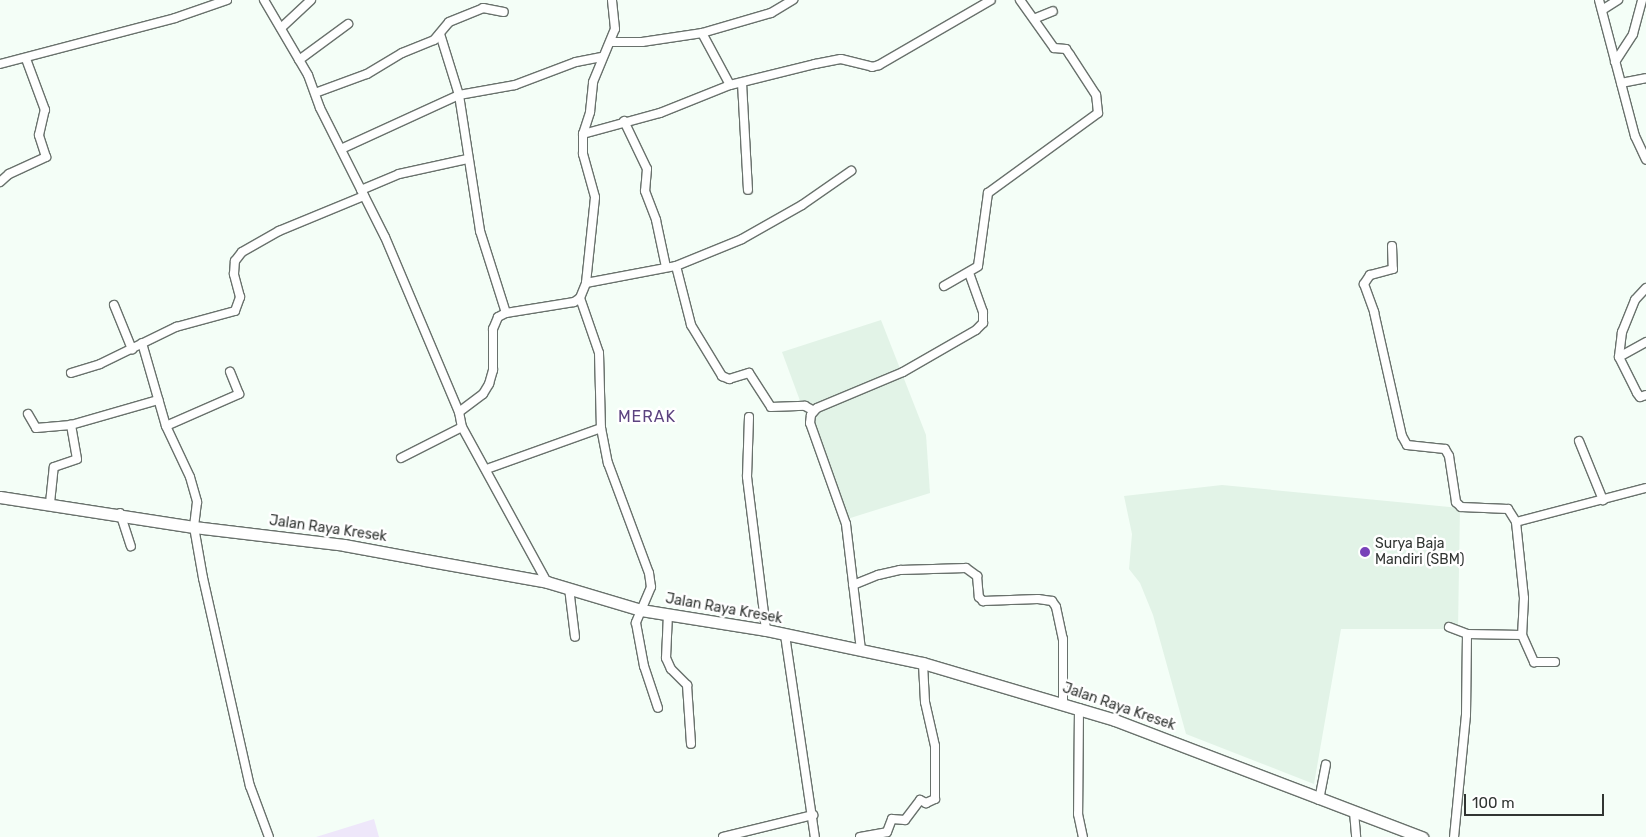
<!DOCTYPE html>
<html>
<head>
<meta charset="utf-8">
<style>
	body { margin:0 }
	#map { position:relative; width:1646px; height:837px; overflow:hidden; background:#f4fef7; font-family:Rubik,sans-serif }
	div>[style] { position:absolute }
	[style*='--x'] { left:calc(var(--x)*1px); top:calc(var(--y)*1px); width:calc(var(--w)*1px); rotate:calc(var(--a)*1deg) }
	.built>* { inset:0; background:#e2f3e7 }
	.green>* { inset:0; background:#eee7fa }
	.roads { filter:drop-shadow(1px 0 #69716c) drop-shadow(-1px 0 #69716c) drop-shadow(0 1px #69716c) drop-shadow(0 -1px #69716c) }
	.street>* { height:8px; margin:-4px; padding:0 4px; transform-origin:4px; border-radius:4px; background:#fff }
	.secondary>* { height:11px; margin:-5.5px; padding:0 5.5px; transform-origin:5.5px; border-radius:5.5px; background:#fff }
	.dots>* { width:14px; height:14px; translate:-50% -50%; box-sizing:border-box; border:2px solid #fff; border-radius:50% }
	span { translate:-50% -50%; white-space:nowrap; text-align:center; line-height:1.15; -webkit-text-stroke:5px #fff; paint-order:stroke }
	.street-label { font-size:14px; color:#313532 }
	.poi-label { font-size:14px; color:#313532 }
	.left { translate:0 -50%; text-align:left }
	.quarter-label { font-size:16px; color:#5c4380; letter-spacing:1px }
	.scale { position:absolute; left:1464px; top:794px; width:140px; height:22px; box-sizing:border-box; border:2px solid #313532; border-top:0; padding-left:6px; font-size:15px; line-height:18px; white-space:nowrap; color:#313532; -webkit-text-stroke:4px #fff; paint-order:stroke }
</style>
</head>
<body>
<div id="map">
	<div class="built">
		<i style="clip-path:polygon(881px 320px,926px 435px,930px 493px,844px 520px,782px 352px)"></i>
		<i style="clip-path:polygon(1222px 485px,1460px 508px,1458px 629px,1341px 629px,1314px 784px,1186px 734px,1153px 615px,1140px 583px,1129px 569px,1132px 534px,1124px 496px)"></i>
	</div>
	<div class="green">
		<i style="clip-path:polygon(374px 819px,379px 837px,316px 837px)"></i>
	</div>
	<div class="roads">
		<div class="street">
			<i style="--x:264;--y:0;--w:87;--a:59.6"></i>
			<i style="--x:308;--y:75;--w:35;--a:70"></i>
			<i style="--x:320;--y:108;--w:144;--a:63.3"></i>
			<i style="--x:385;--y:237;--w:190;--a:67.1"></i>
			<i style="--x:459;--y:412;--w:15;--a:79"></i>
			<i style="--x:462;--y:427;--w:177;--a:61.3"></i>
			<i style="--x:1599;--y:0;--w:141;--a:75.2"></i>
			<i style="--x:1635;--y:136;--w:26;--a:65"></i>
			<i style="--x:1602;--y:10;--w:19;--a:-32"></i>
			<i style="--x:1036;--y:18;--w:18;--a:-22"></i>
			<i style="--x:281;--y:28;--w:41;--a:-43"></i>
			<i style="--x:702;--y:33;--w:59;--a:61.7"></i>
			<i style="--x:440;--y:34;--w:64;--a:72.7"></i>
			<i style="--x:459;--y:95;--w:138;--a:81.2"></i>
			<i style="--x:480;--y:231;--w:86;--a:72.4"></i>
			<i style="--x:612;--y:42;--w:30;--a:0"></i>
			<i style="--x:642;--y:42;--w:61;--a:-8.5"></i>
			<i style="--x:702;--y:33;--w:72;--a:-16.2"></i>
			<i style="--x:771;--y:13;--w:26;--a:-31"></i>
			<i style="--x:299;--y:60;--w:61;--a:-36.3"></i>
			<i style="--x:1615;--y:62;--w:33;--a:-57"></i>
			<i style="--x:1633;--y:34;--w:35;--a:-75"></i>
			<i style="--x:0;--y:64;--w:181;--a:-14.7"></i>
			<i style="--x:175;--y:18;--w:55;--a:-19.1"></i>
			<i style="--x:742;--y:83;--w:107;--a:86.8"></i>
			<i style="--x:1621;--y:83;--w:25;--a:-11"></i>
			<i style="--x:315;--y:93;--w:55;--a:-20.1"></i>
			<i style="--x:367;--y:74;--w:41;--a:-31"></i>
			<i style="--x:402;--y:53;--w:35;--a:-22"></i>
			<i style="--x:434;--y:40;--w:23;--a:-50"></i>
			<i style="--x:449;--y:22;--w:37;--a:-22"></i>
			<i style="--x:483;--y:8;--w:21;--a:11"></i>
			<i style="--x:624;--y:121;--w:53;--a:64.4"></i>
			<i style="--x:647;--y:169;--w:22;--a:95"></i>
			<i style="--x:645;--y:191;--w:31;--a:69"></i>
			<i style="--x:656;--y:220;--w:48;--a:78"></i>
			<i style="--x:583;--y:134;--w:80;--a:-15.3"></i>
			<i style="--x:660;--y:113;--w:75;--a:-21.8"></i>
			<i style="--x:730;--y:85;--w:88;--a:-13.9"></i>
			<i style="--x:815;--y:64;--w:26;--a:-11"></i>
			<i style="--x:841;--y:59;--w:32;--a:14"></i>
			<i style="--x:872;--y:67;--w:7;--a:-16"></i>
			<i style="--x:879;--y:65;--w:129;--a:-30.1"></i>
			<i style="--x:341;--y:149;--w:130;--a:-24.6"></i>
			<i style="--x:459;--y:95;--w:57;--a:-10.1"></i>
			<i style="--x:515;--y:85;--w:65;--a:-20.7"></i>
			<i style="--x:576;--y:62;--w:26;--a:-11"></i>
			<i style="--x:0;--y:182;--w:12;--a:-42"></i>
			<i style="--x:9;--y:174;--w:41;--a:-24.7"></i>
			<i style="--x:46;--y:157;--w:23;--a:-108"></i>
			<i style="--x:39;--y:135;--w:26;--a:-77"></i>
			<i style="--x:45;--y:110;--w:54;--a:-110.4"></i>
			<i style="--x:361;--y:190;--w:41;--a:-22.8"></i>
			<i style="--x:399;--y:174;--w:70;--a:-12.4"></i>
			<i style="--x:1392;--y:246;--w:23;--a:88"></i>
			<i style="--x:1393;--y:269;--w:24;--a:165"></i>
			<i style="--x:1370;--y:275;--w:11;--a:124"></i>
			<i style="--x:1364;--y:284;--w:30;--a:70"></i>
			<i style="--x:1374;--y:312;--w:127;--a:77.3"></i>
			<i style="--x:1402;--y:436;--w:10;--a:61"></i>
			<i style="--x:1407;--y:445;--w:38;--a:6"></i>
			<i style="--x:1445;--y:449;--w:8;--a:60"></i>
			<i style="--x:1449;--y:456;--w:47;--a:81.3"></i>
			<i style="--x:1456;--y:502;--w:7;--a:45"></i>
			<i style="--x:1461;--y:507;--w:47;--a:2.4"></i>
			<i style="--x:1508;--y:509;--w:15;--a:58"></i>
			<i style="--x:1516;--y:522;--w:76;--a:84"></i>
			<i style="--x:1524;--y:598;--w:37;--a:93"></i>
			<i style="--x:1522;--y:635;--w:55;--a:-179"></i>
			<i style="--x:1467;--y:634;--w:81;--a:90.7"></i>
			<i style="--x:1466;--y:715;--w:123;--a:95.6"></i>
			<i style="--x:676;--y:266;--w:61;--a:75.7"></i>
			<i style="--x:691;--y:325;--w:60;--a:58.7"></i>
			<i style="--x:722;--y:376;--w:8;--a:23"></i>
			<i style="--x:729;--y:379;--w:21;--a:-17"></i>
			<i style="--x:749;--y:373;--w:40;--a:57.1"></i>
			<i style="--x:771;--y:407;--w:34;--a:-2"></i>
			<i style="--x:805;--y:406;--w:10;--a:29"></i>
			<i style="--x:586;--y:283;--w:92;--a:-10.7"></i>
			<i style="--x:676;--y:266;--w:71;--a:-22.2"></i>
			<i style="--x:742;--y:239;--w:69;--a:-29.5"></i>
			<i style="--x:802;--y:205;--w:60;--a:-34.8"></i>
			<i style="--x:944;--y:286;--w:39;--a:-30"></i>
			<i style="--x:978;--y:266;--w:74;--a:-82.2"></i>
			<i style="--x:988;--y:193;--w:136;--a:-36"></i>
			<i style="--x:1098;--y:113;--w:18;--a:-96"></i>
			<i style="--x:1096;--y:95;--w:48;--a:-123"></i>
			<i style="--x:1070;--y:55;--w:7;--a:-124"></i>
			<i style="--x:1066;--y:49;--w:12;--a:-175"></i>
			<i style="--x:1054;--y:48;--w:59;--a:-125.3"></i>
			<i style="--x:1646;--y:288;--w:16;--a:133"></i>
			<i style="--x:1635;--y:300;--w:35;--a:112"></i>
			<i style="--x:1622;--y:332;--w:25;--a:97"></i>
			<i style="--x:1619;--y:357;--w:40;--a:63.4"></i>
			<i style="--x:1637;--y:393;--w:5;--a:53"></i>
			<i style="--x:1640;--y:397;--w:6;--a:-18"></i>
			<i style="--x:580;--y:298;--w:58;--a:70.9"></i>
			<i style="--x:599;--y:353;--w:75;--a:88.5"></i>
			<i style="--x:601;--y:428;--w:36;--a:79"></i>
			<i style="--x:608;--y:463;--w:117;--a:69.6"></i>
			<i style="--x:649;--y:573;--w:14;--a:82"></i>
			<i style="--x:651;--y:587;--w:39;--a:113"></i>
			<i style="--x:636;--y:623;--w:44;--a:79.5"></i>
			<i style="--x:644;--y:666;--w:44;--a:71.6"></i>
			<i style="--x:114;--y:305;--w:48;--a:67.8"></i>
			<i style="--x:142;--y:343;--w:86;--a:73.9"></i>
			<i style="--x:166;--y:426;--w:56;--a:64.8"></i>
			<i style="--x:190;--y:477;--w:26;--a:74"></i>
			<i style="--x:197;--y:502;--w:25;--a:97"></i>
			<i style="--x:194;--y:527;--w:52;--a:80"></i>
			<i style="--x:203;--y:578;--w:213;--a:77.3"></i>
			<i style="--x:250;--y:786;--w:54;--a:69.6"></i>
			<i style="--x:1619;--y:357;--w:31;--a:-29"></i>
			<i style="--x:71;--y:373;--w:30;--a:-17"></i>
			<i style="--x:100;--y:364;--w:85;--a:-26"></i>
			<i style="--x:176;--y:327;--w:61;--a:-15.2"></i>
			<i style="--x:235;--y:311;--w:15;--a:-70"></i>
			<i style="--x:240;--y:297;--w:24;--a:-105"></i>
			<i style="--x:234;--y:274;--w:13;--a:-86"></i>
			<i style="--x:235;--y:261;--w:11;--a:-52"></i>
			<i style="--x:242;--y:252;--w:43;--a:-29.6"></i>
			<i style="--x:279;--y:231;--w:92;--a:-22.4"></i>
			<i style="--x:459;--y:412;--w:30;--a:-37"></i>
			<i style="--x:483;--y:394;--w:12;--a:-59"></i>
			<i style="--x:489;--y:384;--w:15;--a:-74"></i>
			<i style="--x:493;--y:370;--w:41;--a:-90"></i>
			<i style="--x:493;--y:329;--w:13;--a:-67"></i>
			<i style="--x:498;--y:317;--w:9;--a:-27"></i>
			<i style="--x:506;--y:313;--w:69;--a:-9.2"></i>
			<i style="--x:574;--y:302;--w:7;--a:-34"></i>
			<i style="--x:580;--y:298;--w:16;--a:-68"></i>
			<i style="--x:586;--y:283;--w:86;--a:-84"></i>
			<i style="--x:595;--y:197;--w:45;--a:-105.6"></i>
			<i style="--x:583;--y:154;--w:20;--a:-90"></i>
			<i style="--x:583;--y:134;--w:23;--a:-72"></i>
			<i style="--x:590;--y:112;--w:30;--a:-84"></i>
			<i style="--x:593;--y:82;--w:57;--a:-67.5"></i>
			<i style="--x:615;--y:29;--w:29;--a:-96"></i>
			<i style="--x:28;--y:414;--w:16;--a:60"></i>
			<i style="--x:36;--y:428;--w:35;--a:-5"></i>
			<i style="--x:749;--y:417;--w:60;--a:91.9"></i>
			<i style="--x:747;--y:477;--w:154;--a:82.9"></i>
			<i style="--x:166;--y:426;--w:80;--a:-23.7"></i>
			<i style="--x:239;--y:394;--w:24;--a:-112"></i>
			<i style="--x:1579;--y:441;--w:64;--a:67.9"></i>
			<i style="--x:401;--y:458;--w:68;--a:-26.9"></i>
			<i style="--x:487;--y:469;--w:121;--a:-19.8"></i>
			<i style="--x:50;--y:503;--w:36;--a:-84"></i>
			<i style="--x:54;--y:467;--w:24;--a:-19"></i>
			<i style="--x:77;--y:459;--w:35;--a:-100"></i>
			<i style="--x:71;--y:425;--w:91;--a:-16"></i>
			<i style="--x:120;--y:513;--w:35;--a:72"></i>
			<i style="--x:1516;--y:522;--w:134;--a:-14.7"></i>
			<i style="--x:853;--y:585;--w:27;--a:-22"></i>
			<i style="--x:878;--y:575;--w:23;--a:-13"></i>
			<i style="--x:900;--y:570;--w:66;--a:-1.7"></i>
			<i style="--x:966;--y:568;--w:14;--a:36"></i>
			<i style="--x:977;--y:576;--w:21;--a:85"></i>
			<i style="--x:979;--y:597;--w:6;--a:45"></i>
			<i style="--x:983;--y:601;--w:55;--a:-2.1"></i>
			<i style="--x:1038;--y:599;--w:14;--a:8"></i>
			<i style="--x:1052;--y:601;--w:7;--a:56"></i>
			<i style="--x:1056;--y:607;--w:33;--a:78"></i>
			<i style="--x:1063;--y:639;--w:65;--a:90"></i>
			<i style="--x:569;--y:588;--w:49;--a:83"></i>
			<i style="--x:668;--y:614;--w:44;--a:92.6"></i>
			<i style="--x:666;--y:658;--w:12;--a:66"></i>
			<i style="--x:671;--y:669;--w:23;--a:45"></i>
			<i style="--x:687;--y:685;--w:59;--a:86.1"></i>
			<i style="--x:1449;--y:627;--w:19;--a:21"></i>
			<i style="--x:785;--y:635;--w:204;--a:81.6"></i>
			<i style="--x:1522;--y:635;--w:30;--a:66"></i>
			<i style="--x:1534;--y:662;--w:21;--a:0"></i>
			<i style="--x:861;--y:650;--w:127;--a:-96.8"></i>
			<i style="--x:846;--y:524;--w:107;--a:-109.6"></i>
			<i style="--x:810;--y:423;--w:8;--a:-83"></i>
			<i style="--x:811;--y:415;--w:9;--a:-49"></i>
			<i style="--x:817;--y:408;--w:93;--a:-22.7"></i>
			<i style="--x:903;--y:372;--w:84;--a:-29.9"></i>
			<i style="--x:976;--y:330;--w:10;--a:-45"></i>
			<i style="--x:983;--y:323;--w:11;--a:-90"></i>
			<i style="--x:983;--y:312;--w:41;--a:-109.7"></i>
			<i style="--x:1079;--y:708;--w:106;--a:90.5"></i>
			<i style="--x:1078;--y:814;--w:24;--a:78"></i>
			<i style="--x:1319;--y:800;--w:36;--a:-79"></i>
			<i style="--x:1354;--y:812;--w:25;--a:85"></i>
			<i style="--x:723;--y:837;--w:93;--a:-13.7"></i>
			<i style="--x:860;--y:837;--w:27;--a:-10"></i>
			<i style="--x:887;--y:832;--w:14;--a:-69"></i>
			<i style="--x:892;--y:819;--w:13;--a:4"></i>
			<i style="--x:905;--y:820;--w:25;--a:-53"></i>
			<i style="--x:920;--y:800;--w:7;--a:27"></i>
			<i style="--x:926;--y:803;--w:10;--a:-24"></i>
			<i style="--x:935;--y:799;--w:53;--a:-90"></i>
			<i style="--x:935;--y:746;--w:45;--a:-102.8"></i>
			<i style="--x:925;--y:702;--w:39;--a:-93"></i>
		</div>
		<div class="secondary">
			<i style="--x:0;--y:497;--w:196;--a:8.8"></i>
			<i style="--x:194;--y:527;--w:151;--a:6.8"></i>
			<i style="--x:344;--y:545;--w:82;--a:10.5"></i>
			<i style="--x:425;--y:560;--w:124;--a:10.2"></i>
			<i style="--x:547;--y:582;--w:98;--a:16.6"></i>
			<i style="--x:641;--y:610;--w:127;--a:9.1"></i>
			<i style="--x:766;--y:630;--w:160;--a:11.9"></i>
			<i style="--x:923;--y:663;--w:200;--a:16.5"></i>
			<i style="--x:1115;--y:720;--w:329;--a:20.9"></i>
		</div>
	</div>
	<div class="dots">
		<i style="left:1365px;top:552px;background:#7842b9"></i>
	</div>
	<div class="street-label">
		<span style="left:328px;top:529px;rotate:8deg">Jalan Raya Kresek</span>
		<span style="left:724px;top:609px;rotate:10deg">Jalan Raya Kresek</span>
		<span style="left:1119px;top:707px;rotate:19deg">Jalan Raya Kresek</span>
	</div>
	<div class="poi-label">
		<span class="left" style="left:1375px;top:552px">Surya Baja<br>Mandiri (SBM)</span>
	</div>
	<div class="quarter-label">
		<span style="left:647px;top:417px">MERAK</span>
	</div>
	<div class="scale">100 m</div>
</div>
</body>
</html>
